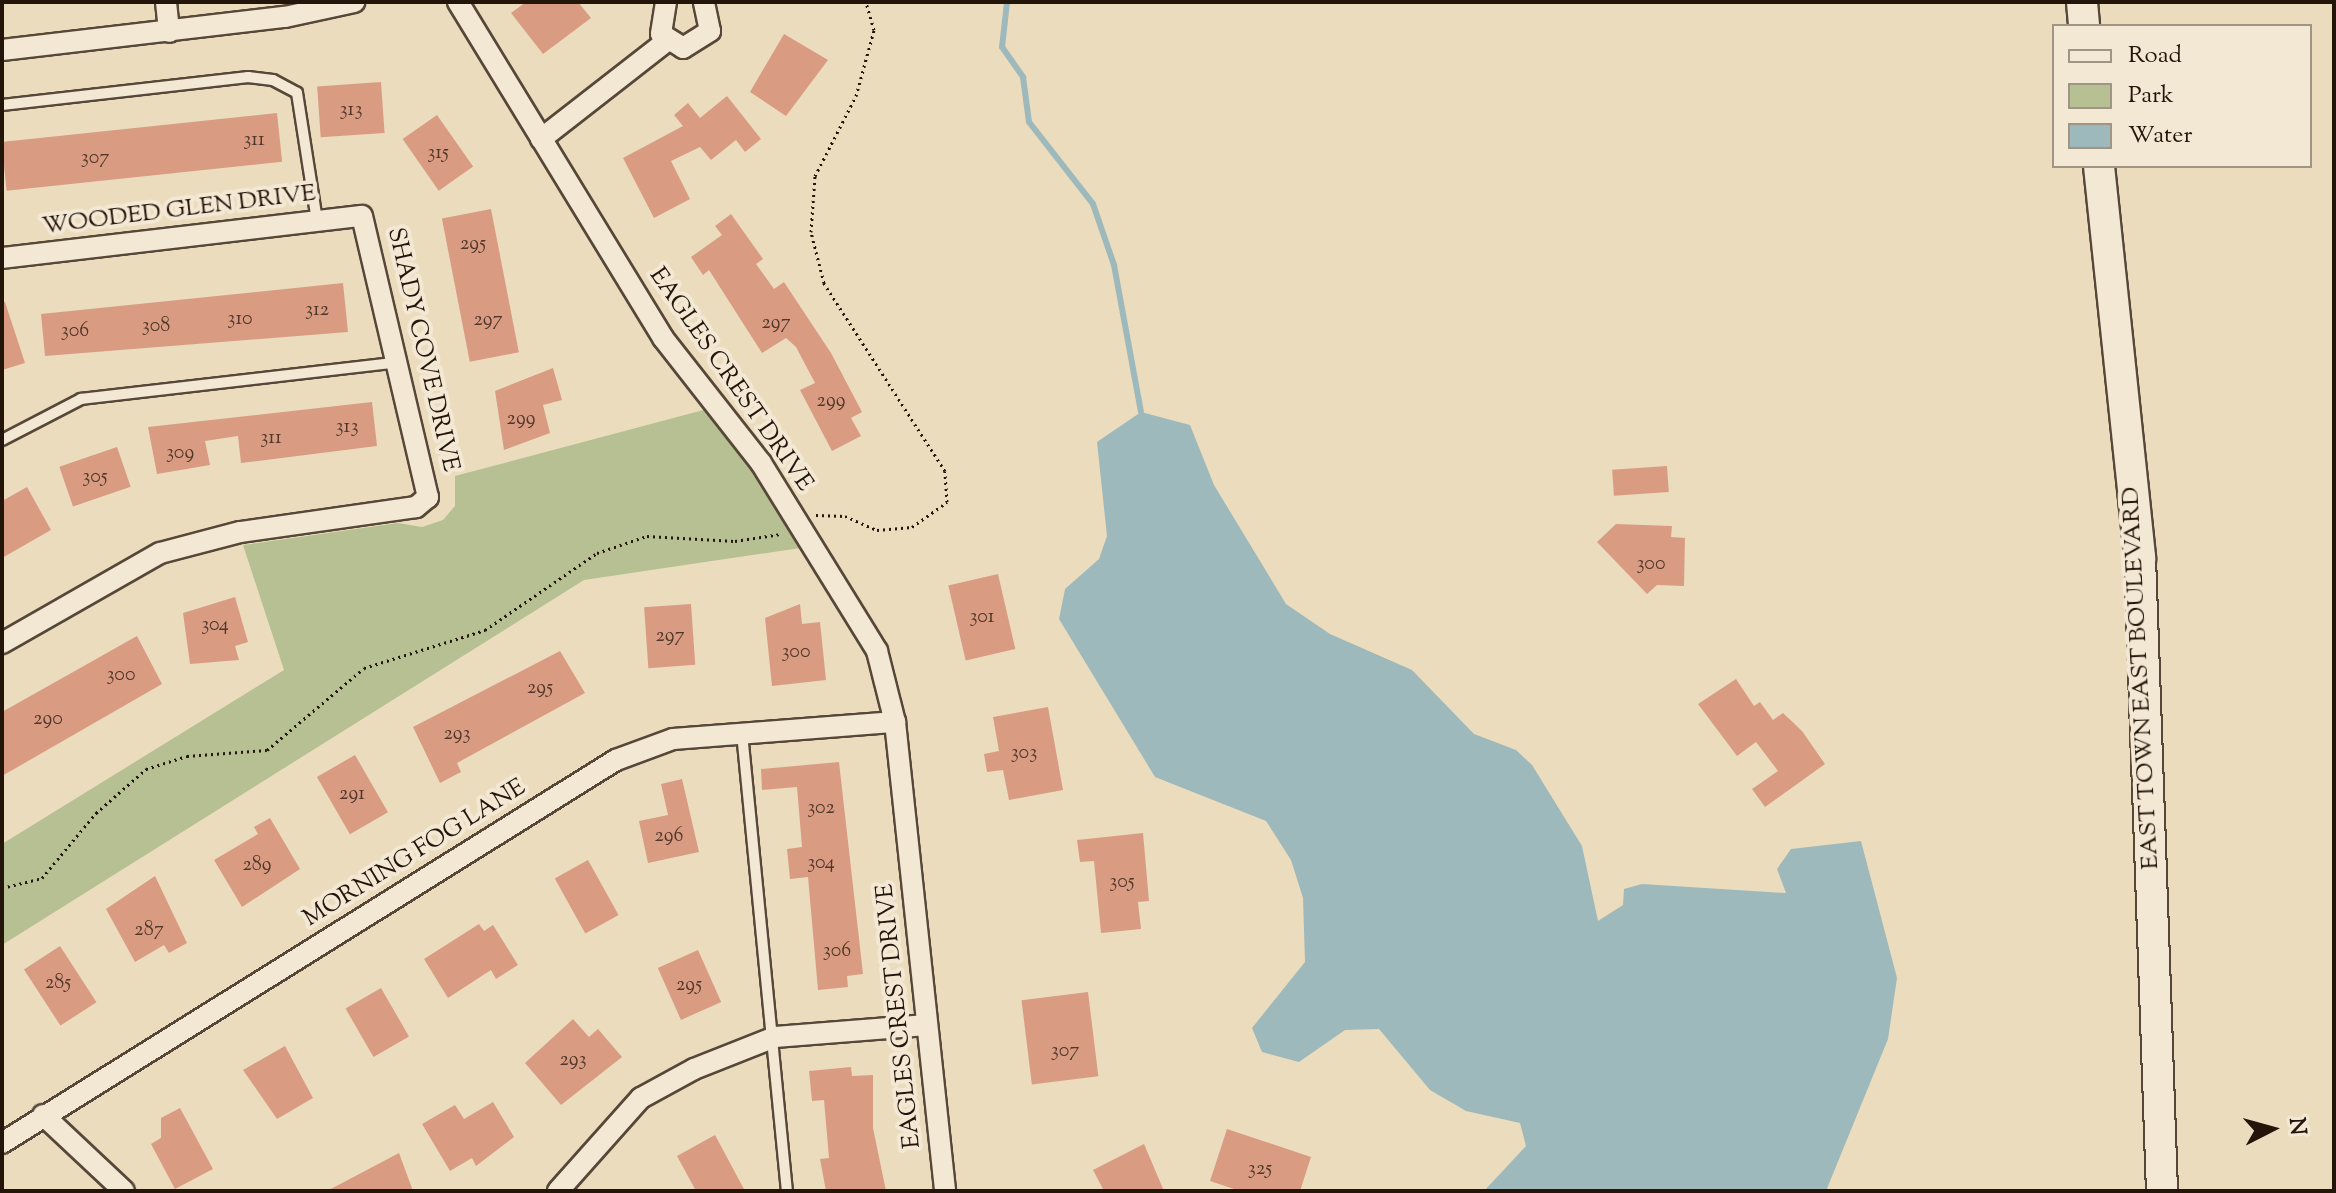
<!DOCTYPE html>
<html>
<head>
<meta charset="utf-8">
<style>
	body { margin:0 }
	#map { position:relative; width:2336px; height:1193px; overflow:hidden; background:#ebdcbd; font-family:"Sorts Mill Goudy",serif }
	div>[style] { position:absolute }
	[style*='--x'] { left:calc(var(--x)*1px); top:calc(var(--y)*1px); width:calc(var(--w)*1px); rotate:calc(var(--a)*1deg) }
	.green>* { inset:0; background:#b6c092 }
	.water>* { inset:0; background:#9eb9bc }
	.stream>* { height:6px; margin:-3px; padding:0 3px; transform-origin:3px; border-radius:3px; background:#9eb9bc }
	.building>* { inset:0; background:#d99c83; transform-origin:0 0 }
	.path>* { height:3px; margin-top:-1.5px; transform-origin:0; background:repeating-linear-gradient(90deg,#24150b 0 2px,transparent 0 6px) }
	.roads { filter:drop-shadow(2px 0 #564738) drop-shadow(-2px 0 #564738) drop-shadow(0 2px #564738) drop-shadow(0 -2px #564738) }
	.lane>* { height:10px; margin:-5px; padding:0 5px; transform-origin:5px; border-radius:5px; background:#f2e8d4 }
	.street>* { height:20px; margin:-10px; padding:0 10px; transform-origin:10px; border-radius:10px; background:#f2e8d4 }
	.secondary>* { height:30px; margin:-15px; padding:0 15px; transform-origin:15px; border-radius:15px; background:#f2e8d4 }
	span { translate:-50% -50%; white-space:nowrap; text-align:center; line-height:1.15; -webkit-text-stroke:8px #f2e8d4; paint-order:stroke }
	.number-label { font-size:20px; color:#513729 }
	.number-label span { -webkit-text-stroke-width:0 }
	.street-label { font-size:24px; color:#24150b }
	.frame { position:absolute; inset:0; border:4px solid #24150b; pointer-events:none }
	.legend { position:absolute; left:2052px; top:24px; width:260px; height:144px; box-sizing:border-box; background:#f2e8d4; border:2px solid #a09484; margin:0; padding:10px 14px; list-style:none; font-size:24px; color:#24150b }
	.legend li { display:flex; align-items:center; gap:16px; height:40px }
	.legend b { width:40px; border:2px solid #a09484 }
	.north { position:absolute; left:2232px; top:1089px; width:80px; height:80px; -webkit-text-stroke:6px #f2e8d4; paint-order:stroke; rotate:84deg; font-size:22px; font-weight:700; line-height:32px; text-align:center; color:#24150b }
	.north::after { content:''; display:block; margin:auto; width:28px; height:36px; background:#24150b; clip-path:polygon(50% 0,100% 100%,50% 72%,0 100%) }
</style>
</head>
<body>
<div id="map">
	<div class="green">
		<i style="clip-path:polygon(711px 408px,807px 547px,584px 580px,2px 945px,2px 844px,284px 670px,243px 545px,398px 523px,422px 527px,443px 520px,455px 506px,455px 476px)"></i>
	</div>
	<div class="water">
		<i style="clip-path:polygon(1141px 412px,1190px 425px,1214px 485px,1286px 604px,1330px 634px,1412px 670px,1474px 734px,1516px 750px,1532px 765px,1582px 846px,1598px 921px,1623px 905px,1624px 889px,1642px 884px,1786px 893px,1777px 869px,1791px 849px,1861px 841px,1897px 978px,1888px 1039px,1826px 1191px,1484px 1191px,1526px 1146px,1520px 1123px,1466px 1111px,1430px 1090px,1379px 1029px,1345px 1030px,1299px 1062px,1262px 1052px,1252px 1028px,1305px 962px,1303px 898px,1291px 860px,1266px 821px,1155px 777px,1059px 619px,1065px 589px,1099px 559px,1107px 536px,1097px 442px)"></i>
	</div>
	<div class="stream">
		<i style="--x:1007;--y:2;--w:45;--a:96.3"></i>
		<i style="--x:1002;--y:47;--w:37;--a:55"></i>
		<i style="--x:1023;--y:77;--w:45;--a:82.4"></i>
		<i style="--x:1029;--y:122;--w:104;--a:52"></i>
		<i style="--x:1093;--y:204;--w:65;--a:71"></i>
		<i style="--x:1114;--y:265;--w:149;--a:79.6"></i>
	</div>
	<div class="building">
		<i style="clip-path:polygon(526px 2px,578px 2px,591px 18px,543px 54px,511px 13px)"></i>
		<i style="clip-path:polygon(784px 34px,828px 60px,786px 116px,750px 92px)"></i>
		<i style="left:381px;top:82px;width:51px;height:64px;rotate:86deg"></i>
		<i style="clip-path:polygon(727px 96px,761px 139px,745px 152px,736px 140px,711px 160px,700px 147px,671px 161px,690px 199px,654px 218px,623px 158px,683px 126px,674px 115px,688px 103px,700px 118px)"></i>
		<i style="left:277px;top:113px;width:49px;height:277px;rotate:84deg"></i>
		<i style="left:437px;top:115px;width:63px;height:42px;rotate:55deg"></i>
		<i style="left:491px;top:209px;width:146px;height:50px;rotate:79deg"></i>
		<i style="clip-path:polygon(731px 214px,763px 259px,756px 264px,774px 289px,784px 282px,831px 353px,862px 412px,851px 418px,861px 436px,832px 451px,800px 390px,815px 383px,796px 347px,786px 338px,762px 353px,709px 270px,703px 275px,691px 257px,722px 235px,715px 226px)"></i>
		<i style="clip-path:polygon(343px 283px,348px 332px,45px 356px,41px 314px)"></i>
		<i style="clip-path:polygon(5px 302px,25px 363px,2px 370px,2px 303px)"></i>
		<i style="clip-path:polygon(553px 368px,562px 400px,543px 405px,550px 433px,504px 450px,495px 391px)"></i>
		<i style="clip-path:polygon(372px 402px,377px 446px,241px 463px,238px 436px,205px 441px,210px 465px,157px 474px,148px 427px)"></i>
		<i style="left:117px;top:447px;width:42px;height:61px;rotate:71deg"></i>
		<i style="left:1667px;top:466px;width:26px;height:55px;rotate:86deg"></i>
		<i style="clip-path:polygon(27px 487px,51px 530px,2px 558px,2px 501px)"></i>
		<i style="clip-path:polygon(1616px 524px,1672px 526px,1671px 537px,1685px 538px,1684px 586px,1657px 585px,1647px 594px,1597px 542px)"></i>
		<i style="left:998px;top:574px;width:77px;height:51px;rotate:77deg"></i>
		<i style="clip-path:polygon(235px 597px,248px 642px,235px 646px,239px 660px,190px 664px,183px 613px)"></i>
		<i style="left:691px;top:604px;width:61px;height:47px;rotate:86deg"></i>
		<i style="clip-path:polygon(800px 604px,802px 624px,820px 622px,826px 680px,772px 686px,765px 618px)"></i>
		<i style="clip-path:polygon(137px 636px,162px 684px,2px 776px,2px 712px)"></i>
		<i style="clip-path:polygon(560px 651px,585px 693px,457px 763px,461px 772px,440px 783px,413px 727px)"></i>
		<i style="clip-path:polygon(1736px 679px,1754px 706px,1760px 702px,1773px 720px,1783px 713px,1802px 731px,1825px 764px,1765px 807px,1752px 789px,1778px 771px,1756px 742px,1737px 756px,1698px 704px)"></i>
		<i style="clip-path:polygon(1048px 707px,1063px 790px,1009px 800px,1003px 770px,987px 772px,984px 754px,999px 751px,993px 717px)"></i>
		<i style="left:355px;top:755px;width:66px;height:44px;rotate:60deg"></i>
		<i style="clip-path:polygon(839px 762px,863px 974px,847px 976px,848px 987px,818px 990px,808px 877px,790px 879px,787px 849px,802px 847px,797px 787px,762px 790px,761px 769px)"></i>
		<i style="clip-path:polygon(682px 779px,699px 852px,648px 863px,639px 821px,668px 815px,661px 784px)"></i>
		<i style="clip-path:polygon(270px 818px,300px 869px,242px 907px,214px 860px,258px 834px,254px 827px)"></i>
		<i style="clip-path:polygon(1143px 833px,1149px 901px,1138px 902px,1141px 929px,1101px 933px,1094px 861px,1080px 862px,1077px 840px)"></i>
		<i style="left:588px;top:860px;width:63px;height:38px;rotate:61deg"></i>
		<i style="clip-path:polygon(155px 876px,187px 943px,169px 953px,164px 945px,135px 962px,106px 909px)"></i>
		<i style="clip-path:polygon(479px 924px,484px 931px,493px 925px,518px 965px,496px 979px,491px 970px,448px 998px,424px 959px)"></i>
		<i style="left:60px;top:946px;width:67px;height:43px;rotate:57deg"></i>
		<i style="left:698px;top:950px;width:57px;height:44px;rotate:66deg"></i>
		<i style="left:381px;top:988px;width:56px;height:41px;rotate:60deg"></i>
		<i style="left:1088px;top:992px;width:85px;height:67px;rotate:83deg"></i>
		<i style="clip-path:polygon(573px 1019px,589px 1037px,598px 1029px,622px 1057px,561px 1105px,525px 1063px)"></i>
		<i style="clip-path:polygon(285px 1046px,313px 1098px,277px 1119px,243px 1070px)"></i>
		<i style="clip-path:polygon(851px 1067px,852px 1076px,873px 1075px,873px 1128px,886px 1191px,826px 1191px,820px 1159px,829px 1158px,824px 1100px,812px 1101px,809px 1071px)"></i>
		<i style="clip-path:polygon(493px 1102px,514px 1137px,476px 1166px,472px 1158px,450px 1171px,422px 1124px,455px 1105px,464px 1119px)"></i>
		<i style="clip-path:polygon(180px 1108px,213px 1169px,175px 1189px,151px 1144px,161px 1138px,161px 1118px)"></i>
		<i style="clip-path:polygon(1227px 1129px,1311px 1157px,1300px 1191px,1240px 1191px,1210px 1181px)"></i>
		<i style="clip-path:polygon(715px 1135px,745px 1191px,696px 1191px,677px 1156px)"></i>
		<i style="clip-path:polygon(1144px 1144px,1164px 1191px,1104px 1191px,1093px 1170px)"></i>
		<i style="clip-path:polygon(399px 1153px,413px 1191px,327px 1191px)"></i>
	</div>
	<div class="path">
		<i style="--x:816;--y:515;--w:29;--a:2"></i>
		<i style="--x:845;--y:516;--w:35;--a:24"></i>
		<i style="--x:877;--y:530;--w:35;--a:-5"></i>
		<i style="--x:912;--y:527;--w:43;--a:-35.5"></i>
		<i style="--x:947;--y:502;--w:31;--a:-94"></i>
		<i style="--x:945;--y:471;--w:224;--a:-122.8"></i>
		<i style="--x:824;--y:283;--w:53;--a:-104.3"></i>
		<i style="--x:811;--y:232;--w:56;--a:-85.9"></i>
		<i style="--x:815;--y:176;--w:90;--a:-62.9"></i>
		<i style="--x:856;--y:96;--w:68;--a:-74.7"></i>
		<i style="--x:874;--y:30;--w:29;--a:-106"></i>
		<i style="--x:2;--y:888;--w:41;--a:-14"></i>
		<i style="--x:42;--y:878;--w:85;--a:-50.3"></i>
		<i style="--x:96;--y:813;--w:67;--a:-41.3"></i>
		<i style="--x:146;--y:769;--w:43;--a:-17.6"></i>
		<i style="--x:187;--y:756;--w:80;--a:-4.3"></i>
		<i style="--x:267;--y:750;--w:127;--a:-40.2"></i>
		<i style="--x:364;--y:668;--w:127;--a:-17.4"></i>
		<i style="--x:485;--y:630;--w:136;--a:-34.5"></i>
		<i style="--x:597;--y:553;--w:53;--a:-18.8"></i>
		<i style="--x:647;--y:536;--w:88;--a:3.3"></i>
		<i style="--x:735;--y:541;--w:47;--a:-8.7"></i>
	</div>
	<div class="roads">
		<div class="lane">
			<i style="--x:2;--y:105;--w:248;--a:-6.5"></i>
			<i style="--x:248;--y:77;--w:25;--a:7"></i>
			<i style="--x:273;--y:80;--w:27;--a:28"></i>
			<i style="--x:297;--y:93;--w:130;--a:81.1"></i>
			<i style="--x:2;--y:440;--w:89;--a:-27.4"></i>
			<i style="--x:81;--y:399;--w:320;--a:-6.6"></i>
			<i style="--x:742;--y:733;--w:460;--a:84.4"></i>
		</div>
		<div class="street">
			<i style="--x:166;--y:2;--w:30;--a:84"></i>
			<i style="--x:458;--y:2;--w:394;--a:58.6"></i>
			<i style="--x:663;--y:338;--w:159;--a:51.9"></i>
			<i style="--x:761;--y:463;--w:221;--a:58.3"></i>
			<i style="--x:877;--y:651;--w:73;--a:75.8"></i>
			<i style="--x:895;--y:722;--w:472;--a:83.9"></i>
			<i style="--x:666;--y:2;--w:32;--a:99"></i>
			<i style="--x:661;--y:34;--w:26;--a:32"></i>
			<i style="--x:683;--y:48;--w:32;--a:-32"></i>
			<i style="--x:710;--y:31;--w:30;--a:-102"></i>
			<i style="--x:2;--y:50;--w:285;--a:-6.7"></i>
			<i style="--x:285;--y:17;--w:71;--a:-12.3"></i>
			<i style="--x:541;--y:139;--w:160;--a:-37.9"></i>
			<i style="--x:2;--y:258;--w:362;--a:-6.7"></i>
			<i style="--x:362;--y:216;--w:289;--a:76.8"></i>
			<i style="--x:428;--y:497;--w:16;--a:140"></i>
			<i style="--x:416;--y:507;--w:178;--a:171.9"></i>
			<i style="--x:240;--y:532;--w:83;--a:165.3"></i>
			<i style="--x:160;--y:553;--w:182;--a:150.3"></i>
			<i style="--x:43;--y:1115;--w:111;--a:43.2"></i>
			<i style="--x:2;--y:1143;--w:724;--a:-31.96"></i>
			<i style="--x:616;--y:760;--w:61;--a:-20.2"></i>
			<i style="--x:673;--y:739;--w:223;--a:-4.4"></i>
			<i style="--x:558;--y:1191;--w:125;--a:-48.3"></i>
			<i style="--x:641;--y:1098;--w:60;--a:-28.7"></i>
			<i style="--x:694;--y:1069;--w:87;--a:-21.6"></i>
			<i style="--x:775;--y:1037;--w:152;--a:-4.5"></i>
		</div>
		<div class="secondary">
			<i style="--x:2082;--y:2;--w:24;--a:85"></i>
			<i style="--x:2099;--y:166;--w:394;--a:84"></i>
			<i style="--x:2140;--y:558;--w:633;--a:88.01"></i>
		</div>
	</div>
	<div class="number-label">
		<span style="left:351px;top:110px">313</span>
		<span style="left:254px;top:140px">311</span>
		<span style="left:438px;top:153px">315</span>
		<span style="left:95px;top:158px">307</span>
		<span style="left:473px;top:244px">295</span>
		<span style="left:317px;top:310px">312</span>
		<span style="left:240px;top:319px">310</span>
		<span style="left:488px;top:320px">297</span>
		<span style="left:776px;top:323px">297</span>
		<span style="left:156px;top:326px">308</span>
		<span style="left:75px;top:331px">306</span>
		<span style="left:831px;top:401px">299</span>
		<span style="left:521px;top:419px">299</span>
		<span style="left:347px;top:427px">313</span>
		<span style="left:271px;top:438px">311</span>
		<span style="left:180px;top:453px">309</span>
		<span style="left:95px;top:477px">305</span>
		<span style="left:1651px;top:564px">300</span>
		<span style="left:982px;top:617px">301</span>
		<span style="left:215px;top:625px">304</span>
		<span style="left:670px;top:636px">297</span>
		<span style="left:796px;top:652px">300</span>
		<span style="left:121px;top:675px">300</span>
		<span style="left:540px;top:688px">295</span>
		<span style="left:48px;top:719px">290</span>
		<span style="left:457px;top:734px">293</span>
		<span style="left:1024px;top:753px">303</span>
		<span style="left:352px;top:794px">291</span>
		<span style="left:821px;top:808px">302</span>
		<span style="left:669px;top:836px">296</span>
		<span style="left:821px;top:863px">304</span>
		<span style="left:257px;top:865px">289</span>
		<span style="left:1122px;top:882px">305</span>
		<span style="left:149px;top:930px">287</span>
		<span style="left:837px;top:951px">306</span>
		<span style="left:58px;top:983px">285</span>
		<span style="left:689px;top:985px">295</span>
		<span style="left:1065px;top:1051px">307</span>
		<span style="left:573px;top:1060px">293</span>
		<span style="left:1260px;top:1169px">325</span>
	</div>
	<div class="street-label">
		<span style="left:179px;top:211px;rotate:-7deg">WOODED GLEN DRIVE</span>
		<span style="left:422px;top:350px;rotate:77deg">SHADY COVE DRIVE</span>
		<span style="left:730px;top:380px;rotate:55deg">EAGLES CREST DRIVE</span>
		<span style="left:2142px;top:678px;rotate:-93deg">EAST TOWN EAST BOULEVARD</span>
		<span style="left:415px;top:854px;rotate:-32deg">MORNING FOG LANE</span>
		<span style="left:900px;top:1016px;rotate:-96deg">EAGLES CREST DRIVE</span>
	</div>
	<div class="frame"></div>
	<ul class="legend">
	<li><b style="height:10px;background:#f2e8d4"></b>Road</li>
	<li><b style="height:22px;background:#b6c092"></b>Park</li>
	<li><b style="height:22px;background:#9eb9bc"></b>Water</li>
	</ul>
	<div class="north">N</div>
</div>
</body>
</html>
